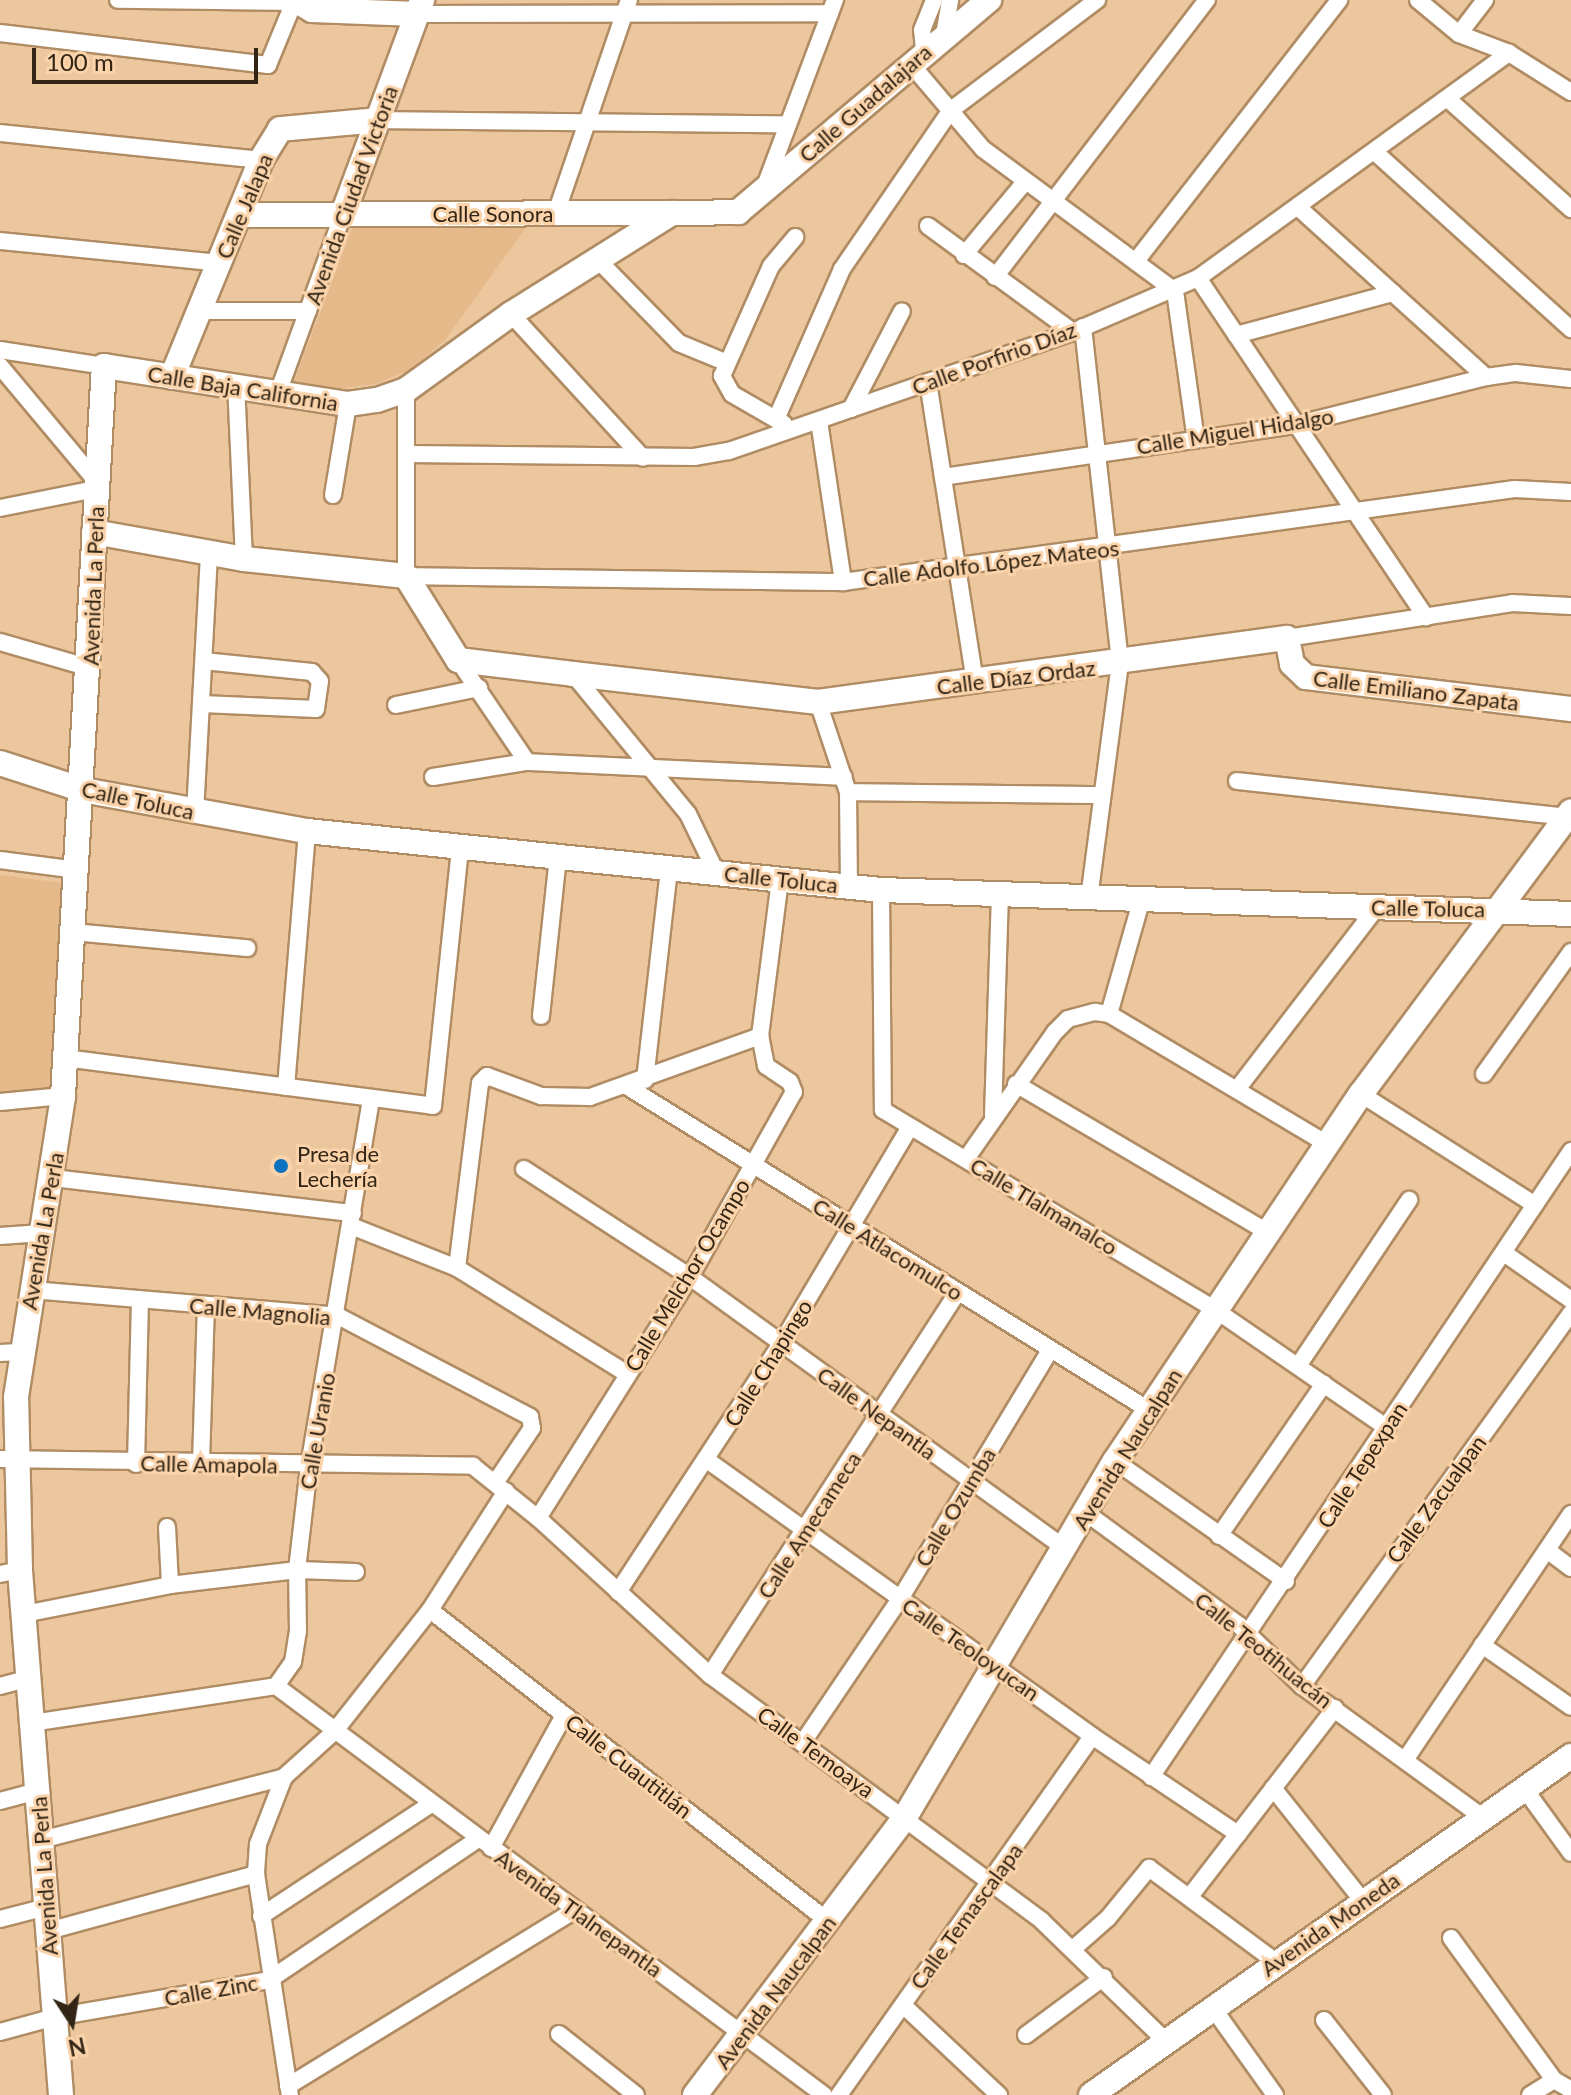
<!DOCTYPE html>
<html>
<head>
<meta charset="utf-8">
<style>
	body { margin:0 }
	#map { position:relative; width:1571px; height:2095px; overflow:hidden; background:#ecc69d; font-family:Lato,sans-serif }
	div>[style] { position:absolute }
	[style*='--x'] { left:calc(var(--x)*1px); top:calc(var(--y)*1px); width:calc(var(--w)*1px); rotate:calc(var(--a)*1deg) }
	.built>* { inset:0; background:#e5b98a }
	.roads { filter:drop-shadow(2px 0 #b08c64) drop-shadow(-2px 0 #b08c64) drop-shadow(0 2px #b08c64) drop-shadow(0 -2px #b08c64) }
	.street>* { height:16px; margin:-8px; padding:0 8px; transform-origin:8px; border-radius:8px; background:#fff }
	.secondary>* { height:24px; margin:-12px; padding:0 12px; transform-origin:12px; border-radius:12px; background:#fff }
	.dots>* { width:22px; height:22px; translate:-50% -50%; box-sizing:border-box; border:4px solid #fad3aa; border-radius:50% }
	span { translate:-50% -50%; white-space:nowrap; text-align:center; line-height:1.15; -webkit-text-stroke:6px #fad3aa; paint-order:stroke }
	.street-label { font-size:22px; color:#332515 }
	.poi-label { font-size:22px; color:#332515 }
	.left { translate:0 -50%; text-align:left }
	.north { position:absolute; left:32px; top:1983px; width:80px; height:80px; -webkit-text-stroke:6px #fad3aa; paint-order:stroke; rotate:168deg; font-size:22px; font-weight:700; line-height:32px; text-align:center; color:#332515 }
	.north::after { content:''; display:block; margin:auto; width:28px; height:36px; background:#332515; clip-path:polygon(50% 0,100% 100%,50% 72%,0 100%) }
	.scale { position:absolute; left:32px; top:48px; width:226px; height:36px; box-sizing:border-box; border:4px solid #332515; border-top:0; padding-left:10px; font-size:24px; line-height:28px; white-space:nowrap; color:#332515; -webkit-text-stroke:6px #fad3aa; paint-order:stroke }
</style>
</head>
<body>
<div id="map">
	<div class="built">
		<i style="clip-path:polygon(355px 220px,527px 226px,445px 340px,408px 371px,375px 384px,329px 390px,294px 382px)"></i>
		<i style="clip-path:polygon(0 875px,64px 883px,51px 1090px,0 1095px)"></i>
	</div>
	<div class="roads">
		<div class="street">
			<i style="--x:1418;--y:0;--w:53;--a:39.7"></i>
			<i style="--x:1459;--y:34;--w:53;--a:20.8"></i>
			<i style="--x:1509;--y:53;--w:73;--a:32.2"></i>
			<i style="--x:417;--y:14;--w:413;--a:-0.1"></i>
			<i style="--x:0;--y:33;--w:270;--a:6.8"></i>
			<i style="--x:268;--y:65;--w:68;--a:-67.6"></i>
			<i style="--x:294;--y:2;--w:176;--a:-179.3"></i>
			<i style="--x:1459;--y:34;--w:43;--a:-52.6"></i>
			<i style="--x:944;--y:35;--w:36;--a:-80"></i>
			<i style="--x:924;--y:51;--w:21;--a:-95"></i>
			<i style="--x:922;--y:30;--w:32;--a:-68"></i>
			<i style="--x:910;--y:63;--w:113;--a:49.7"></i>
			<i style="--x:983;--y:149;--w:239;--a:36.5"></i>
			<i style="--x:1175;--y:291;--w:150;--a:82"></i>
			<i style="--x:1449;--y:100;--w:164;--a:41.8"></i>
			<i style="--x:378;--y:120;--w:410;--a:0.6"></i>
			<i style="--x:0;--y:133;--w:262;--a:5.9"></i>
			<i style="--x:1376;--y:153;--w:263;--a:42.1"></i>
			<i style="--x:765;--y:186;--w:199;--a:-69.4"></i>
			<i style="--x:1300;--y:209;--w:251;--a:42.1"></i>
			<i style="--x:556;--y:213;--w:225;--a:-71.1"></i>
			<i style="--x:928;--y:226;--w:180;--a:36.2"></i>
			<i style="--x:0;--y:241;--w:220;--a:5.7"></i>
			<i style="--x:964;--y:255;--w:94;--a:-50.2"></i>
			<i style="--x:597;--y:259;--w:117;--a:45.7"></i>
			<i style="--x:679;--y:343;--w:50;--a:22.4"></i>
			<i style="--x:1136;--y:261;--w:331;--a:-52.1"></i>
			<i style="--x:995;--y:277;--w:349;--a:-52.6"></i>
			<i style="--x:1198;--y:278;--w:409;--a:56.1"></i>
			<i style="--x:199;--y:311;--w:109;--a:0"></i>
			<i style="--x:511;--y:314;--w:195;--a:47.5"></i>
			<i style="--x:1083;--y:327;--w:338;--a:83.7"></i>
			<i style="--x:1120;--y:663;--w:239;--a:97.5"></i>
			<i style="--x:1236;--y:335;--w:163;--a:-15"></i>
			<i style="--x:0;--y:350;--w:105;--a:8.7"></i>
			<i style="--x:0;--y:366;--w:151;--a:50.1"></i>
			<i style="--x:928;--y:382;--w:305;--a:81.1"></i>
			<i style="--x:236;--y:383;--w:176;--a:87.4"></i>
			<i style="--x:279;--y:390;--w:187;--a:-70"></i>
			<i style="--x:406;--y:390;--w:186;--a:90"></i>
			<i style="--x:406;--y:576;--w:437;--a:0.8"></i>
			<i style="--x:843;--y:582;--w:678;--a:-7.88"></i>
			<i style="--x:1515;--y:489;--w:56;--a:3.1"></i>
			<i style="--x:851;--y:409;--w:110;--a:-62.5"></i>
			<i style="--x:777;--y:417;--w:162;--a:-66.3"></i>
			<i style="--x:842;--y:269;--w:193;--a:-55.6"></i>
			<i style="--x:951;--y:110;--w:183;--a:-37"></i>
			<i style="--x:819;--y:421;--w:163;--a:81.5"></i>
			<i style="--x:784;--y:424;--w:60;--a:-150"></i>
			<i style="--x:732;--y:394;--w:21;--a:-119"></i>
			<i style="--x:722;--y:376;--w:120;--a:-66"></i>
			<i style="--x:771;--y:266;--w:38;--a:-50"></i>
			<i style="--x:407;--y:454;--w:287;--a:0.6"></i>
			<i style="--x:694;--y:457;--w:36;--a:-10"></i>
			<i style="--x:729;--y:451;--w:364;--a:-19.1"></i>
			<i style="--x:1073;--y:332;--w:136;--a:-23.4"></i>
			<i style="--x:1198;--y:278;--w:384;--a:-35.9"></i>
			<i style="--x:943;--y:477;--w:356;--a:-8.4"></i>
			<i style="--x:1295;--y:425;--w:197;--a:-14.1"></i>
			<i style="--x:1486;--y:377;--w:30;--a:-8"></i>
			<i style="--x:1516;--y:373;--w:55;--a:6.2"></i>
			<i style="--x:333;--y:495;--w:92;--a:-80.6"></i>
			<i style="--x:0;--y:508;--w:98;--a:-11.2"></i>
			<i style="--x:1287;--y:638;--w:228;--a:-8.8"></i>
			<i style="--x:1512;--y:603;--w:59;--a:2.9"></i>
			<i style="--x:0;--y:642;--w:94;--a:16.1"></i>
			<i style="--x:458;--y:660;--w:123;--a:55.9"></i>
			<i style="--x:573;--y:674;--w:181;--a:50.6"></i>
			<i style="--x:688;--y:814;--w:64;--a:64.2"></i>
			<i style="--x:818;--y:702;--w:95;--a:71.6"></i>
			<i style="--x:848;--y:792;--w:94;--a:89.4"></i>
			<i style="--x:202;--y:704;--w:114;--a:2.5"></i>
			<i style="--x:316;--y:709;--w:28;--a:-82"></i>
			<i style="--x:320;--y:681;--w:12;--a:-132"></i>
			<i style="--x:312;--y:672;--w:109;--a:-174.2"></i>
			<i style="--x:396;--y:705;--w:85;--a:-11.6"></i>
			<i style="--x:433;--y:777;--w:95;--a:-9.1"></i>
			<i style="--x:527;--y:762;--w:317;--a:2.7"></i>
			<i style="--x:1237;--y:781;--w:332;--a:6.2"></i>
			<i style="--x:848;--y:792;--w:254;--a:0.7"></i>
			<i style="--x:195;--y:813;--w:259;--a:-86.9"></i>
			<i style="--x:0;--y:860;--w:78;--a:7.4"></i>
			<i style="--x:881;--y:890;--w:220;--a:89.5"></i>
			<i style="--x:883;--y:1110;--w:390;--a:31"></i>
			<i style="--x:1217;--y:1311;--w:206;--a:34.5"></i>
			<i style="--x:73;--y:932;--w:175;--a:5.3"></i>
			<i style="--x:1109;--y:1014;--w:116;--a:-74.1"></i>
			<i style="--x:541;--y:1016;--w:159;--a:-83.9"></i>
			<i style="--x:65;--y:1058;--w:371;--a:7.4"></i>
			<i style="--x:433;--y:1106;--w:258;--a:-84"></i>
			<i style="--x:1484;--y:1074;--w:150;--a:-54.5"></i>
			<i style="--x:645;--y:1080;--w:213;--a:-83.5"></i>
			<i style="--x:1016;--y:1084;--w:291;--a:30.5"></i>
			<i style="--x:286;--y:1087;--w:257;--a:-85.3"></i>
			<i style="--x:628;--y:1087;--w:613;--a:31.8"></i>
			<i style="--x:1238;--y:1088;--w:228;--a:-52.5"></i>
			<i style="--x:1361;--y:1094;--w:206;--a:32.5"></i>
			<i style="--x:0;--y:1102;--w:63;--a:-5.4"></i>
			<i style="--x:993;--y:1116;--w:221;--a:-88.2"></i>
			<i style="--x:966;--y:1159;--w:155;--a:-55"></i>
			<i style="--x:1055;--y:1032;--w:18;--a:-45"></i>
			<i style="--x:1068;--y:1019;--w:28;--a:-15"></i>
			<i style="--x:1095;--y:1012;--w:14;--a:8"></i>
			<i style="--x:1109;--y:1014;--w:254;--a:30.8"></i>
			<i style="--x:524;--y:1169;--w:198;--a:33"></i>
			<i style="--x:690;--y:1277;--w:462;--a:35.9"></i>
			<i style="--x:53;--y:1178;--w:302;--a:6.7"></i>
			<i style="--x:351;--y:1226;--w:114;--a:21.6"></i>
			<i style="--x:457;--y:1268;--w:200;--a:31.9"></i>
			<i style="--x:0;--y:1236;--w:42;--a:-4.1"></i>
			<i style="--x:1504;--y:1253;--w:82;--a:35"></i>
			<i style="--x:457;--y:1268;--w:186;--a:-82.9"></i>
			<i style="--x:480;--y:1083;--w:10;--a:-45"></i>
			<i style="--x:487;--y:1076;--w:58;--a:20.3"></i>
			<i style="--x:541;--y:1096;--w:49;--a:1.2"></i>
			<i style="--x:590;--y:1097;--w:181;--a:-19.7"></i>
			<i style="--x:31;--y:1290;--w:308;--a:4.8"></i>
			<i style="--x:338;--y:1316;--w:217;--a:27.7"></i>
			<i style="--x:530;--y:1417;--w:11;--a:80"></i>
			<i style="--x:532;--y:1428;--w:66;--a:123.9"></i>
			<i style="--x:0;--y:1353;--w:19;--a:-3"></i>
			<i style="--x:1298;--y:1366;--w:200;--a:-56.2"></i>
			<i style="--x:0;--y:1459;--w:473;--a:0.8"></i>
			<i style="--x:473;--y:1466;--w:83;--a:38.7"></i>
			<i style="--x:538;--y:1518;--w:233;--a:42.4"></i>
			<i style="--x:710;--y:1675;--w:413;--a:36.5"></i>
			<i style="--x:1042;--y:1921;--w:173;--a:44.1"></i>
			<i style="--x:707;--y:1460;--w:474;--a:35.6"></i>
			<i style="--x:1092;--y:1736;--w:176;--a:33.9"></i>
			<i style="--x:1115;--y:1461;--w:209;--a:35.1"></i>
			<i style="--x:201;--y:1463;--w:157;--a:-88.2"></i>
			<i style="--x:136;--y:1464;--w:164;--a:-88.6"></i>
			<i style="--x:1085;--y:1512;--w:192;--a:36.3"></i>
			<i style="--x:1240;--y:1626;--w:86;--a:44.1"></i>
			<i style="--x:1302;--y:1686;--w:223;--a:36"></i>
			<i style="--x:538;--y:1518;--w:285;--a:-57.8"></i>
			<i style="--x:690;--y:1277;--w:212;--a:-60.7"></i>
			<i style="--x:794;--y:1092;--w:11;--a:-112"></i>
			<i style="--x:790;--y:1082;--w:29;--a:-146"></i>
			<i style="--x:766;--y:1066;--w:31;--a:-101"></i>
			<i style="--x:760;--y:1036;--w:157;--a:-82.7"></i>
			<i style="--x:167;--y:1527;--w:58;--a:87"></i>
			<i style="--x:1219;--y:1536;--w:185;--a:-55.4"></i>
			<i style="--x:1547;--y:1550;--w:30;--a:37"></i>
			<i style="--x:0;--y:1574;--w:20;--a:-11"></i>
			<i style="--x:618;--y:1592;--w:297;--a:-56.7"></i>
			<i style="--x:781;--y:1344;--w:251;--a:-59.3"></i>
			<i style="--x:430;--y:1610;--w:507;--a:38.02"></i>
			<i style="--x:24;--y:1614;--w:149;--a:-11.2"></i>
			<i style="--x:170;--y:1585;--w:128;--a:-6.7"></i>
			<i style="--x:297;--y:1570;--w:59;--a:1.9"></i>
			<i style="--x:1482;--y:1645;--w:108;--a:34.9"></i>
			<i style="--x:710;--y:1675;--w:456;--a:-57.1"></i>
			<i style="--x:0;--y:1686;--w:30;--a:-15"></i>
			<i style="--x:276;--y:1686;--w:684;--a:36.74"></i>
			<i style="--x:276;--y:1686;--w:29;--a:-55"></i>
			<i style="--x:293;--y:1662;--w:31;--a:-81"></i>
			<i style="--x:298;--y:1631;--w:61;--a:-90.9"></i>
			<i style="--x:297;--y:1570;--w:105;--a:-83.4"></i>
			<i style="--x:309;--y:1466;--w:372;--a:-80.4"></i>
			<i style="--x:1302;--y:1686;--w:460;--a:-54.2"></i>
			<i style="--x:32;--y:1723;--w:247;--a:-8.6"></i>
			<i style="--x:803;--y:1742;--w:173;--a:-55.9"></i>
			<i style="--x:900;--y:1599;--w:291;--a:-58.9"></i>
			<i style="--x:1405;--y:1760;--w:297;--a:-56"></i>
			<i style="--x:284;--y:1777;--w:72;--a:111.2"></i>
			<i style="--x:258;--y:1844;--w:30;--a:94"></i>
			<i style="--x:256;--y:1874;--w:224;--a:81.3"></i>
			<i style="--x:1151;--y:1777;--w:754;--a:-56.14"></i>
			<i style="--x:1273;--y:1788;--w:144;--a:51.5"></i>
			<i style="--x:1524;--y:1788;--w:80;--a:54.1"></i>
			<i style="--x:0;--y:1801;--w:38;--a:-15"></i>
			<i style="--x:41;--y:1840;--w:251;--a:-14.5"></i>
			<i style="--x:284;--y:1777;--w:67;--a:-42"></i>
			<i style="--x:334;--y:1732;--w:155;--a:-51.8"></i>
			<i style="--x:430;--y:1610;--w:141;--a:-57.4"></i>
			<i style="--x:491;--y:1848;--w:152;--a:-61.2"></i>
			<i style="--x:1191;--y:1895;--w:236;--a:-52.4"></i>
			<i style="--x:261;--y:1916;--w:204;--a:-33.4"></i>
			<i style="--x:0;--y:1919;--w:48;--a:-14.6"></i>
			<i style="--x:48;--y:1931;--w:216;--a:-15.3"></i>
			<i style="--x:1451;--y:1938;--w:175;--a:54"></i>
			<i style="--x:1554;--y:2080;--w:20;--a:30"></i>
			<i style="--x:1074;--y:1948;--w:45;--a:-41.4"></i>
			<i style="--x:1108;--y:1918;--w:65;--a:-50.6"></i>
			<i style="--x:1149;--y:1868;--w:158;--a:36.5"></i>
			<i style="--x:903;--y:2005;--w:132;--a:43.2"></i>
			<i style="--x:1213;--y:2008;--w:107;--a:54.5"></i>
			<i style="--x:1324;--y:2020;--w:95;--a:51.8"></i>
			<i style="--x:0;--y:2032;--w:57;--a:-15.3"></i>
			<i style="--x:55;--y:2017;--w:217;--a:-9.8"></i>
			<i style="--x:269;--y:1980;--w:252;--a:-34"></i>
			<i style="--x:559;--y:2034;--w:98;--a:38.4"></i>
			<i style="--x:1026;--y:2035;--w:97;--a:-36.6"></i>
			<i style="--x:288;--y:2086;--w:337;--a:-31.5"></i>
			<i style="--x:839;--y:2095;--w:439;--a:-54.8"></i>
			<i style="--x:1530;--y:2095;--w:28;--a:-32"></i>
		</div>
		<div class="secondary">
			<i style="--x:295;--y:0;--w:20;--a:30"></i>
			<i style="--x:312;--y:10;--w:105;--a:2.2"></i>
			<i style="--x:343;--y:214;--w:228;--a:-69.7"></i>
			<i style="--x:239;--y:215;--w:499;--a:-0.3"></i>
			<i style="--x:738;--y:212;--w:329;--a:-40.2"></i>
			<i style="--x:172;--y:377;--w:235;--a:-67.7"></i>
			<i style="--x:261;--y:160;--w:36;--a:-58"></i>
			<i style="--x:280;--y:129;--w:98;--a:-5.2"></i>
			<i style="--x:94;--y:532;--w:152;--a:10.2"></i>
			<i style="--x:244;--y:559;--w:163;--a:6"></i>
			<i style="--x:406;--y:576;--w:99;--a:58.2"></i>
			<i style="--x:458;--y:660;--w:116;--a:6.9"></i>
			<i style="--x:573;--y:674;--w:247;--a:6.5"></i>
			<i style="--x:818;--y:702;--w:473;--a:-7.8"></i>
			<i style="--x:1287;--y:638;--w:26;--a:79"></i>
			<i style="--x:1292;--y:664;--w:19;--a:43"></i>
			<i style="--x:1306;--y:677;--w:267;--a:6.9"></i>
			<i style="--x:0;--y:763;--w:87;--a:18"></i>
			<i style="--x:83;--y:790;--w:228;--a:10.4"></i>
			<i style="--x:307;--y:831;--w:577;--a:5.87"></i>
			<i style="--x:881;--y:890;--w:690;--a:1.99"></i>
			<i style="--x:61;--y:2095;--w:527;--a:-94.47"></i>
			<i style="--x:20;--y:1570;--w:173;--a:-91.3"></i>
			<i style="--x:16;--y:1397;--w:305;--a:-81.1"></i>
			<i style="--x:63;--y:1096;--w:731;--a:-86.79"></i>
			<i style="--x:104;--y:366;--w:247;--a:8.9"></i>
			<i style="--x:348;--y:404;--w:29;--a:-8"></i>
			<i style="--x:377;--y:400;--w:31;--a:-19"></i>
			<i style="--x:406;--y:390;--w:130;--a:-35.9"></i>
			<i style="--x:511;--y:314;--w:190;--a:-32.1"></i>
			<i style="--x:695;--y:2095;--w:348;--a:-52.9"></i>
			<i style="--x:905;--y:1817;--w:413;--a:-59.5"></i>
			<i style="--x:1115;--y:1461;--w:442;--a:-56.2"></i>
			<i style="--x:1361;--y:1094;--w:352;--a:-53.4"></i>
			<i style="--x:1091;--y:2095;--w:588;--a:-35.23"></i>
		</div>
	</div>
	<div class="dots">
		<i style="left:281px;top:1166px;background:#0d73be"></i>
	</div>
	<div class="street-label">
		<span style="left:865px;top:103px;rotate:-41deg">Calle Guadalajara</span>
		<span style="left:351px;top:195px;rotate:-70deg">Avenida Ciudad Victoria</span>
		<span style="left:244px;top:206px;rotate:-67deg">Calle Jalapa</span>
		<span style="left:493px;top:214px">Calle Sonora</span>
		<span style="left:994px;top:358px;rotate:-20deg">Calle Porfirio Díaz</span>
		<span style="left:243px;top:388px;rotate:9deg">Calle Baja California</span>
		<span style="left:1235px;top:431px;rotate:-9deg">Calle Miguel Hidalgo</span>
		<span style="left:991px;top:563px;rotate:-7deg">Calle Adolfo López Mateos</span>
		<span style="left:93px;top:586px;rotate:-88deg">Avenida La Perla</span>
		<span style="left:1016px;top:677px;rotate:-7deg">Calle Díaz Ordaz</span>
		<span style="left:1416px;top:690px;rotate:7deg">Calle Emiliano Zapata</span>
		<span style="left:138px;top:800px;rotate:12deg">Calle Toluca</span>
		<span style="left:781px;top:879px;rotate:6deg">Calle Toluca</span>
		<span style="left:1428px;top:908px;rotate:1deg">Calle Toluca</span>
		<span style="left:1044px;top:1206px;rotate:31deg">Calle Tlalmanalco</span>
		<span style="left:42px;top:1231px;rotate:-80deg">Avenida La Perla</span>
		<span style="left:888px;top:1249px;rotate:32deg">Calle Atlacomulco</span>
		<span style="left:687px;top:1275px;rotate:-59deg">Calle Melchor Ocampo</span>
		<span style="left:260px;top:1311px;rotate:5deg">Calle Magnolia</span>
		<span style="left:768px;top:1363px;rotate:-58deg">Calle Chapingo</span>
		<span style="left:877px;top:1413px;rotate:36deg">Calle Nepantla</span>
		<span style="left:317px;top:1431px;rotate:-80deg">Calle Uranio</span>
		<span style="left:1127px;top:1449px;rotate:-58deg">Avenida Naucalpan</span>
		<span style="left:209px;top:1464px;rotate:1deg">Calle Amapola</span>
		<span style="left:1362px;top:1465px;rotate:-57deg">Calle Tepexpan</span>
		<span style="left:1436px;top:1499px;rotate:-54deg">Calle Zacualpan</span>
		<span style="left:955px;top:1507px;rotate:-59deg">Calle Ozumba</span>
		<span style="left:809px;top:1525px;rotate:-57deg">Calle Amecameca</span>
		<span style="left:971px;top:1649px;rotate:35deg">Calle Teoloyucan</span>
		<span style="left:1264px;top:1650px;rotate:39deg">Calle Teotihuacán</span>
		<span style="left:816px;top:1752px;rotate:36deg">Calle Temoaya</span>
		<span style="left:629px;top:1766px;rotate:38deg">Calle Cuautitlán</span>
		<span style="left:44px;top:1876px;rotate:-94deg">Avenida La Perla</span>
		<span style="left:579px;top:1913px;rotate:36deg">Avenida Tlalnepantla</span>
		<span style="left:966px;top:1916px;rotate:-54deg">Calle Temascalapa</span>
		<span style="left:1330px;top:1924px;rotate:-35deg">Avenida Moneda</span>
		<span style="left:211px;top:1990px;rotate:-10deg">Calle Zinc</span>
		<span style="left:775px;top:1992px;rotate:-53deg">Avenida Naucalpan</span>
	</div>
	<div class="poi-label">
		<span class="left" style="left:297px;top:1166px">Presa de<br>Lechería</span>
	</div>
	<div class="north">N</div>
	<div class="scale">100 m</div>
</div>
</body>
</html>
